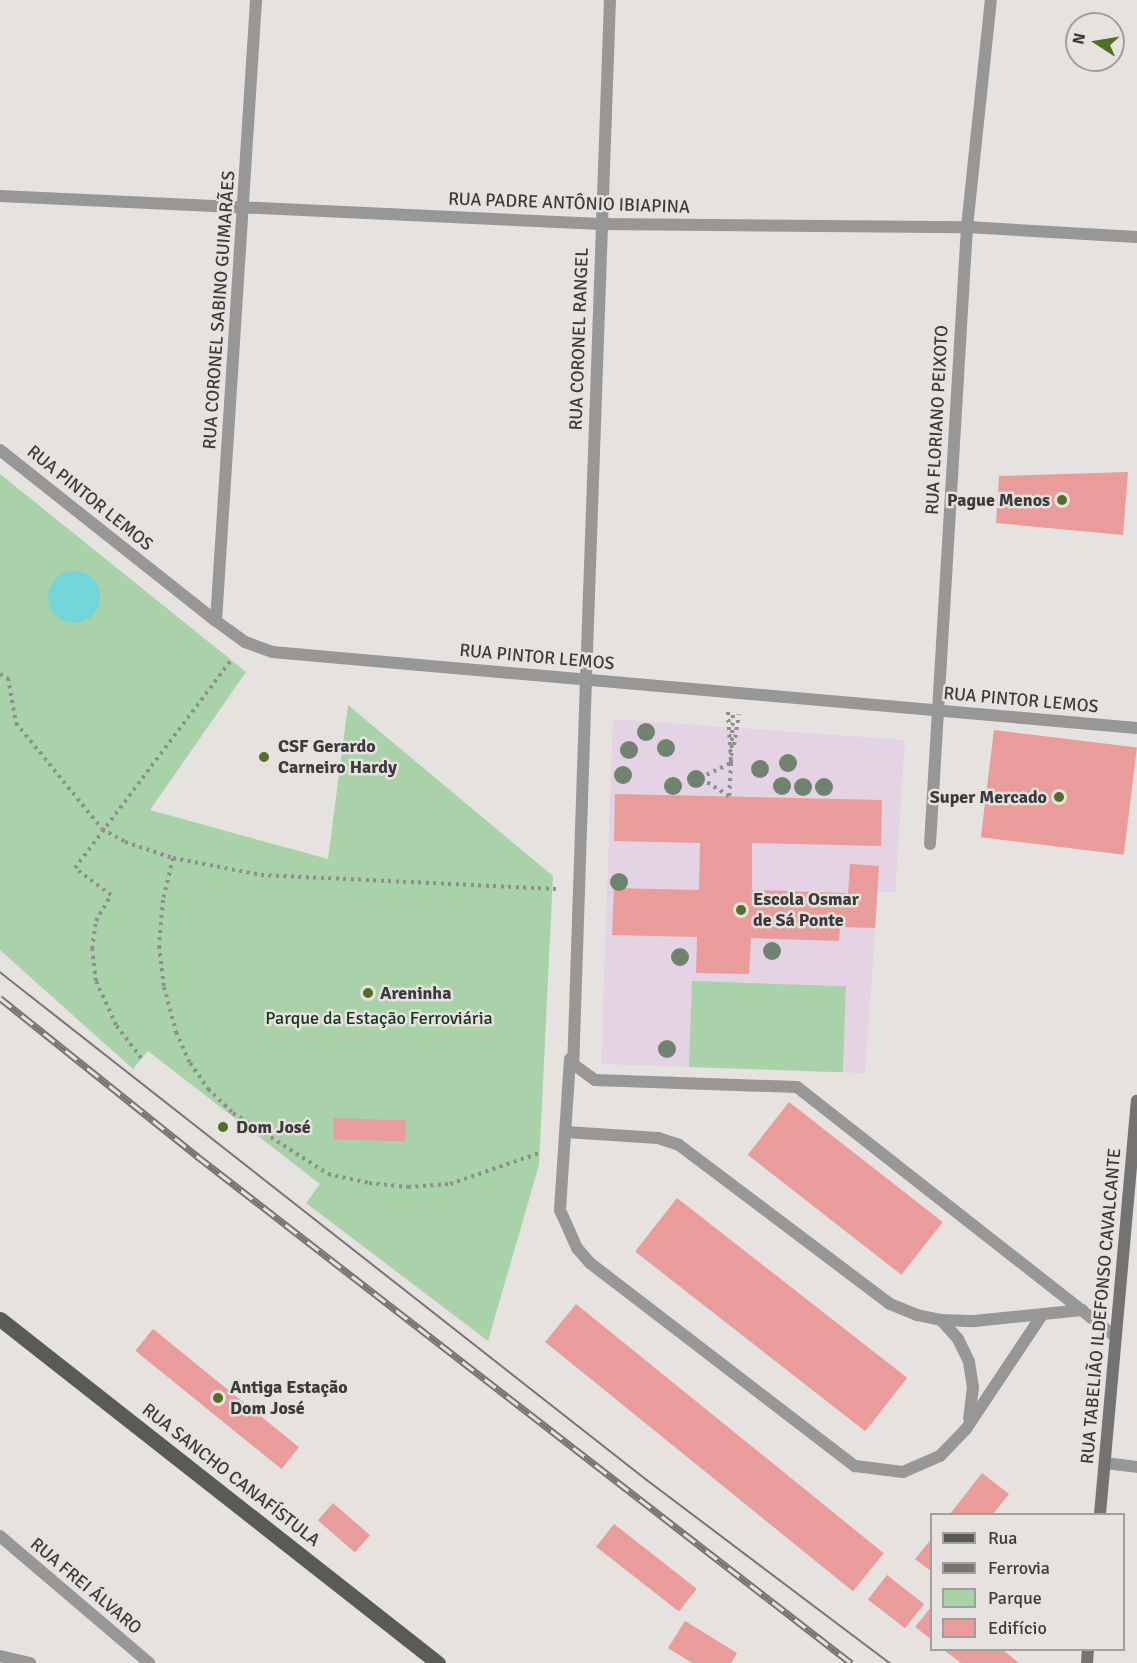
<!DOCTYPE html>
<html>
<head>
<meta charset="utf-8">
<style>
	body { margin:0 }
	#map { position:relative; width:1137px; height:1663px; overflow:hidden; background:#e5e2e0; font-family:Signika,sans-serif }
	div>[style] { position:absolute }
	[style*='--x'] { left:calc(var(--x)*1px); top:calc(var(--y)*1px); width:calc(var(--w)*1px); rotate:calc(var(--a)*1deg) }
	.education>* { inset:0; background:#e4d3e4 }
	.green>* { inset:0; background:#a9d2a9; transform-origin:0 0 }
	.water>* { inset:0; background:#73d5da }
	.round { border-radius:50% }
	.building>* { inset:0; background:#e99c99; transform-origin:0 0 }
	.path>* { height:4px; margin-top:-2px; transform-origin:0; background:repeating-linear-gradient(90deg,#908e8c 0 3px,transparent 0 7.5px) }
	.lane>* { height:12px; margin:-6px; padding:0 6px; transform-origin:6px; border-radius:6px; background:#989796 }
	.street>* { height:12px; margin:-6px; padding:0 6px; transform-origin:6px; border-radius:6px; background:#989796 }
	.secondary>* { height:12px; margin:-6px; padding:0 6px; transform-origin:6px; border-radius:6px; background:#747371 }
	.primary>* { height:15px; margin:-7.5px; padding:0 7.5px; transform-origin:7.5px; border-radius:7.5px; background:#5a5a57 }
	.tram>* { height:1.5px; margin:-0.75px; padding:0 0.75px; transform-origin:0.75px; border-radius:0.75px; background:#767573 }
	.rail>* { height:7px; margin-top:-3.5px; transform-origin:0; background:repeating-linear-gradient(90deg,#e5e2e0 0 14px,#767573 0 28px); box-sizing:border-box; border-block:2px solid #767573 }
	.trees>* { width:18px; height:18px; margin:-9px; border-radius:50%; background:#70836f }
	.dots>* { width:16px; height:16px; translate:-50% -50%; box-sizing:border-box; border:3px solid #e5e2e0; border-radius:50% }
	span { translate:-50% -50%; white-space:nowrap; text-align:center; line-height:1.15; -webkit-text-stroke:5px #e5e2e0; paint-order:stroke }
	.street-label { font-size:18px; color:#3c3b3a }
	.poi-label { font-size:18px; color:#3c3b3a; font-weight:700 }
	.right { translate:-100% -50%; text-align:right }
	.left { translate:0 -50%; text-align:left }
	.park-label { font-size:18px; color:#103613 }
	.legend { position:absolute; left:930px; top:1513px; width:195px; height:138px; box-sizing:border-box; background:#e5e2e0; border:2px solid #a19f9e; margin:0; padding:8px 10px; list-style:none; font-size:18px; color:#3c3b3a }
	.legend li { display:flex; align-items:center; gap:12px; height:30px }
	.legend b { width:30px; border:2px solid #a19f9e }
	.north { position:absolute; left:1065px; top:12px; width:60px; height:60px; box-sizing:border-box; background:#e5e2e0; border:2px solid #a19f9e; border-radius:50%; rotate:282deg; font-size:16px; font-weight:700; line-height:24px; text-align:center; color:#3c3b3a }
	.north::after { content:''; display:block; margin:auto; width:21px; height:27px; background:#536f23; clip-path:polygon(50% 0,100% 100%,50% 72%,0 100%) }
</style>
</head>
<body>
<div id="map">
	<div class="education">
		<i style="clip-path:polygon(613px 719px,905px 740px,895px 892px,878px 892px,865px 1073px,601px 1064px)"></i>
	</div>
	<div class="green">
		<i style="clip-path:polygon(0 474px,246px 672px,150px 810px,328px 859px,348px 705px,553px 876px,539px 1165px,488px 1341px,306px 1203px,320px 1184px,148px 1051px,133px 1069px,0 950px)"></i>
		<i style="left:692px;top:981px;width:154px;height:86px;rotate:2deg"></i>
	</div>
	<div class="water">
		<i class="round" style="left:48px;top:571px;width:52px;height:52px"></i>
	</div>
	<div class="building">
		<i style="clip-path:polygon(1128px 472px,1123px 535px,996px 523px,999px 476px)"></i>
		<i style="left:994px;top:730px;width:144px;height:108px;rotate:7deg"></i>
		<i style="clip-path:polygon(615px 794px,882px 800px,881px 846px,752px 843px,752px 890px,848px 893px,850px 864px,879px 866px,875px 928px,840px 927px,839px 941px,751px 938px,749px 974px,696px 973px,697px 937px,612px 935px,614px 888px,699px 890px,700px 843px,614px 841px)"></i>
		<i style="left:789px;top:1102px;width:195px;height:67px;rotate:38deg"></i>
		<i style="left:334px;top:1118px;width:72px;height:21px;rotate:2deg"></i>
		<i style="left:677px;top:1198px;width:292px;height:68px;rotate:38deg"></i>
		<i style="left:576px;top:1304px;width:396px;height:49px;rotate:39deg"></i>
		<i style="left:153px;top:1329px;width:188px;height:28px;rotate:39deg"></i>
		<i style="clip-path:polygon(982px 1473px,1009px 1494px,993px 1514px,950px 1514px)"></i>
		<i style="left:333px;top:1503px;width:49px;height:23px;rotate:41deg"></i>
		<i style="left:614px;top:1524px;width:105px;height:29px;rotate:38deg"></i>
		<i style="clip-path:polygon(932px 1538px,932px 1572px,915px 1559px)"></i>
		<i style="left:887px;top:1575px;width:47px;height:31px;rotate:38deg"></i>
		<i style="clip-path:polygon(932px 1606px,932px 1640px,915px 1627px)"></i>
		<i style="clip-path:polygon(685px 1621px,737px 1653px,731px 1663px,692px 1663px,668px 1648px)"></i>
		<i style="clip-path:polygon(944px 1650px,1003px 1650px,1019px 1663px,961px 1663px)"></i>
	</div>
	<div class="path">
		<i style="--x:0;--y:674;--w:9;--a:27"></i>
		<i style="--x:8;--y:678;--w:46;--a:79.9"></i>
		<i style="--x:16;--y:723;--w:136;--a:50.9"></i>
		<i style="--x:102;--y:829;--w:26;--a:29"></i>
		<i style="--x:125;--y:842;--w:51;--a:18.4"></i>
		<i style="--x:173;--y:858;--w:43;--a:103.4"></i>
		<i style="--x:163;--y:900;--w:46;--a:95"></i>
		<i style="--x:159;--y:946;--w:41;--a:83"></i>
		<i style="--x:164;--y:987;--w:47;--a:75.1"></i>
		<i style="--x:176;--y:1032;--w:34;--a:66"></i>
		<i style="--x:190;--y:1063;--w:32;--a:55"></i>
		<i style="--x:208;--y:1089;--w:35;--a:44"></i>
		<i style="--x:233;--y:1113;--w:113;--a:32.7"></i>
		<i style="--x:328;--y:1174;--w:42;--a:12.4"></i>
		<i style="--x:369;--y:1183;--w:39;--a:6"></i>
		<i style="--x:408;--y:1187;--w:42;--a:-4.1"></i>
		<i style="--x:450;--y:1184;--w:97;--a:-19.2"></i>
		<i style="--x:728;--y:712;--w:51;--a:86.6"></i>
		<i style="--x:731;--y:763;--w:33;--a:93"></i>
		<i style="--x:729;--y:796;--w:34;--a:-148"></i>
		<i style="--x:700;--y:778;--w:34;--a:-26"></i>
		<i style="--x:731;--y:763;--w:49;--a:-87.7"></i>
		<i style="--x:734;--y:745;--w:31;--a:-81"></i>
		<i style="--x:173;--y:858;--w:90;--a:10.9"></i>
		<i style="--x:261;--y:875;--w:297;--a:2.7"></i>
		<i style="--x:141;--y:1058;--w:41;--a:-127.1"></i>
		<i style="--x:116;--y:1025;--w:48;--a:-114.4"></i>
		<i style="--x:96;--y:981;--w:32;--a:-97"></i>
		<i style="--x:92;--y:949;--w:28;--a:-82"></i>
		<i style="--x:96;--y:921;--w:30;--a:-60"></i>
		<i style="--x:111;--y:895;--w:45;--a:-143.1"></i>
		<i style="--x:75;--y:868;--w:261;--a:-53.1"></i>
	</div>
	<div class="lane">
		<i style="--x:586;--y:679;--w:385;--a:91.9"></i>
		<i style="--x:573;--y:1064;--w:27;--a:36"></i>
		<i style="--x:595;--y:1080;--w:202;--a:2"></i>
		<i style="--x:797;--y:1087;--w:405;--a:38.1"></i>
		<i style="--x:570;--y:1059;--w:151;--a:93.8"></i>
		<i style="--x:560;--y:1210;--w:42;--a:65.9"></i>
		<i style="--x:577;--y:1248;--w:20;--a:49"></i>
		<i style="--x:590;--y:1263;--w:334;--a:37.5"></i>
		<i style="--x:855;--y:1466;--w:48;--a:7.1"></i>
		<i style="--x:903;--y:1472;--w:40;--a:-23.4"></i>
		<i style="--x:940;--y:1456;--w:37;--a:-46"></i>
		<i style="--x:966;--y:1429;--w:137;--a:-56.3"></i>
		<i style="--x:566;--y:1132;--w:92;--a:3.7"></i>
		<i style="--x:658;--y:1138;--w:22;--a:18"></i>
		<i style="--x:679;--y:1145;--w:264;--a:37"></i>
		<i style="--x:890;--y:1304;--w:29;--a:22"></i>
		<i style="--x:917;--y:1315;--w:25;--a:12"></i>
		<i style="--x:941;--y:1320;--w:33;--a:2"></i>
		<i style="--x:974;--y:1321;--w:109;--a:-5.8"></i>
		<i style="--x:941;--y:1320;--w:25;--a:48"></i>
		<i style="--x:958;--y:1339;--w:25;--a:64"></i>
		<i style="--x:969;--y:1362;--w:25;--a:81"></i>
		<i style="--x:973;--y:1387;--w:32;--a:97"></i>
	</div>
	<div class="street">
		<i style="--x:0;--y:196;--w:602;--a:2.67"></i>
		<i style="--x:601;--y:224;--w:366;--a:0.5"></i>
		<i style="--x:967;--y:227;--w:170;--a:3.4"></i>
		<i style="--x:0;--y:450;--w:275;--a:38.4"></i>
		<i style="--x:216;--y:621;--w:36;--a:36"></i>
		<i style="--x:245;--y:642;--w:29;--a:20"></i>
		<i style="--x:272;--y:652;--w:868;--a:5.02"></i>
		<i style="--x:216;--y:621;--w:622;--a:-86.31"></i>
		<i style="--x:586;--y:679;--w:679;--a:-87.98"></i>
		<i style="--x:930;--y:844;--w:618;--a:-86.57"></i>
		<i style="--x:967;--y:227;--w:228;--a:-84"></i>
		<i style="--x:1105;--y:1463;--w:32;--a:7"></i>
		<i style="--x:0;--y:1536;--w:196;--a:40.4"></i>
		<i style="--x:0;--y:1656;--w:31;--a:13"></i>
	</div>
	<div class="secondary">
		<i style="--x:1100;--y:1514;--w:415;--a:-84.9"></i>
		<i style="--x:1087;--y:1663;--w:13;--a:-86"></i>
	</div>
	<div class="primary">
		<i style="--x:0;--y:1319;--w:557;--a:38.15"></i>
	</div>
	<div class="tram">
		<i style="--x:0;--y:972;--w:823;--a:38.14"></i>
		<i style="--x:647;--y:1480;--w:304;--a:37"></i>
	</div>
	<div class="rail">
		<i style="--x:0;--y:998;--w:253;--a:38.7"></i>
		<i style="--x:197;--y:1156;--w:828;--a:37.78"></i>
	</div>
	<div class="trees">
		<i style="left:646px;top:732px"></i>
		<i style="left:666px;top:748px"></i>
		<i style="left:629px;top:750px"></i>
		<i style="left:788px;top:763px"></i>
		<i style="left:760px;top:769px"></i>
		<i style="left:623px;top:775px"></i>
		<i style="left:696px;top:779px"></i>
		<i style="left:673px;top:786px"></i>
		<i style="left:782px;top:786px"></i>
		<i style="left:803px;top:787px"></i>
		<i style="left:824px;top:787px"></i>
		<i style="left:619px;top:882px"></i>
		<i style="left:772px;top:951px"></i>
		<i style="left:680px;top:957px"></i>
		<i style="left:667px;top:1049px"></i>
	</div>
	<div class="dots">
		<i style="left:1062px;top:500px;background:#536f23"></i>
		<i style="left:264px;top:757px;background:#536f23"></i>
		<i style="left:1059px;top:797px;background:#536f23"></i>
		<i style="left:741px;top:910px;background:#536f23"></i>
		<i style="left:368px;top:993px;background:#536f23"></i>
		<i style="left:223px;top:1127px;background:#536f23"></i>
		<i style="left:218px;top:1398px;background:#536f23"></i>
	</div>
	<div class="street-label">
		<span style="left:569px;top:203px;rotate:2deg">RUA PADRE ANTÔNIO IBIAPINA</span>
		<span style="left:219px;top:310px;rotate:-86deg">RUA CORONEL SABINO GUIMARÃES</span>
		<span style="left:579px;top:339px;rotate:-88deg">RUA CORONEL RANGEL</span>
		<span style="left:937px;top:420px;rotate:-87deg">RUA FLORIANO PEIXOTO</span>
		<span style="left:90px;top:498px;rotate:39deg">RUA PINTOR LEMOS</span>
		<span style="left:537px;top:657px;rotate:5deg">RUA PINTOR LEMOS</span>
		<span style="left:1021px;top:700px;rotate:5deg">RUA PINTOR LEMOS</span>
		<span style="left:1101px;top:1306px;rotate:-85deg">RUA TABELIÃO ILDEFONSO CAVALCANTE</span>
		<span style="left:231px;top:1475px;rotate:38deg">RUA SANCHO CANAFÍSTULA</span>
		<span style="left:86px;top:1586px;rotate:40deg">RUA FREI ÁLVARO</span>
	</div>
	<div class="poi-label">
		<span class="right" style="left:1050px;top:500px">Pague Menos</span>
		<span class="left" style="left:278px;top:757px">CSF Gerardo<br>Carneiro Hardy</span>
		<span class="right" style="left:1047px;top:797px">Super Mercado</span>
		<span class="left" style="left:753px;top:910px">Escola Osmar<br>de Sá Ponte</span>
		<span class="left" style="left:380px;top:993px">Areninha</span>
		<span class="left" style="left:236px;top:1127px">Dom José</span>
		<span class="left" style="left:230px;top:1398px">Antiga Estação<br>Dom José</span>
	</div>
	<div class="park-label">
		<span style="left:379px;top:1018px">Parque da Estação Ferroviária</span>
	</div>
	<ul class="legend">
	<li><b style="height:8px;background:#5a5a57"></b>Rua</li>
	<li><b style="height:8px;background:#767573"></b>Ferrovia</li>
	<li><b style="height:16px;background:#a9d2a9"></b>Parque</li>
	<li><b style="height:16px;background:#e99c99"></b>Edifício</li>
	</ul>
	<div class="north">N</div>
</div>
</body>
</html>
